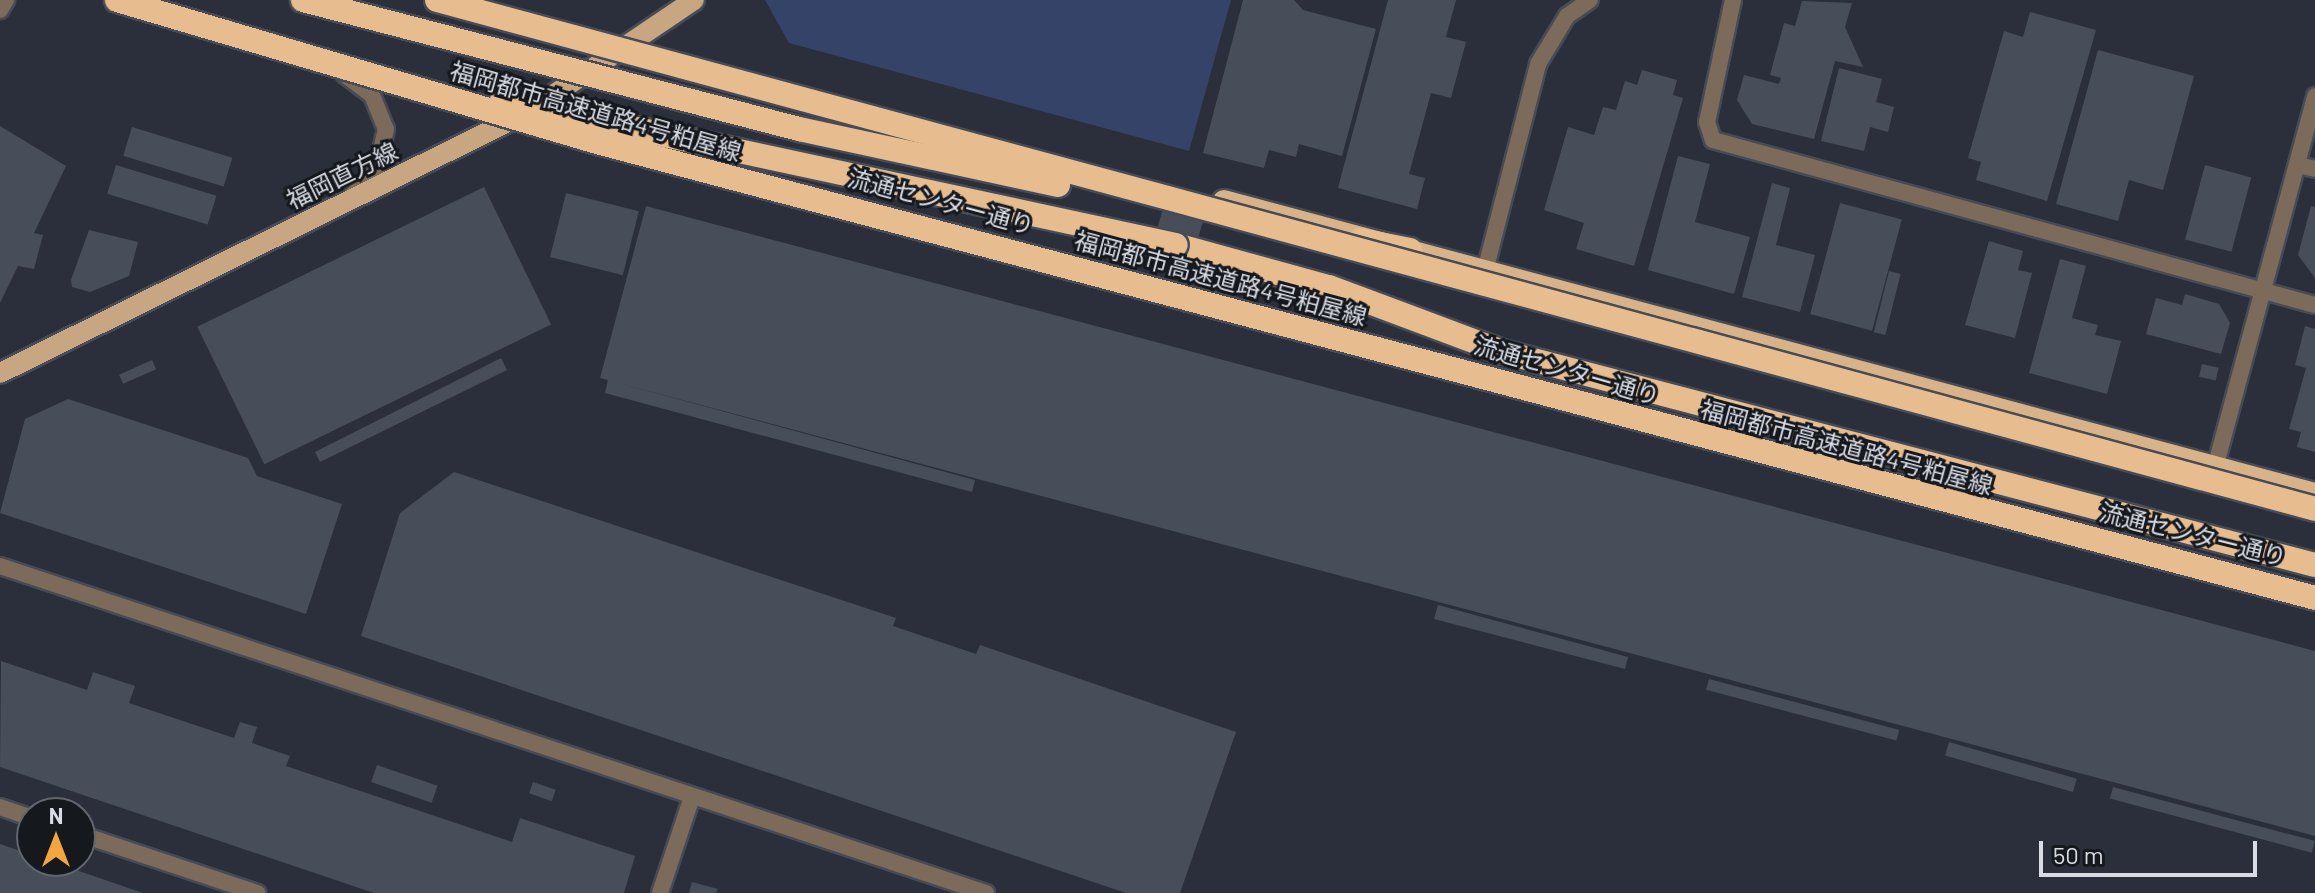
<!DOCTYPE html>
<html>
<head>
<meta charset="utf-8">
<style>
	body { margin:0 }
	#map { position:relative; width:2315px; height:893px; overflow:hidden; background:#2b2f3b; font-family:Barlow,"Noto Sans JP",sans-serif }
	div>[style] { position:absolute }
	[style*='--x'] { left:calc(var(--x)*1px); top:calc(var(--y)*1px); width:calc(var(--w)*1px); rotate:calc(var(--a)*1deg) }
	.green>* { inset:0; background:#354368 }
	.building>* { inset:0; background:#484d5a; transform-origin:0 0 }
	.roads { filter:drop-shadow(2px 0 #474b56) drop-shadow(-2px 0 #474b56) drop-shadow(0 2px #474b56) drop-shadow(0 -2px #474b56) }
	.minor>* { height:16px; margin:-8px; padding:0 8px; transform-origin:8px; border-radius:8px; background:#7c6b5a }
	.tertiary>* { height:16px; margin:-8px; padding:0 8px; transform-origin:8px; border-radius:8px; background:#7c6b5a }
	.primary>* { height:20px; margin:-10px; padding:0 10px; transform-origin:10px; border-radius:10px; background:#c8a681 }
	.trunk>* { height:22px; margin:-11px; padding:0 11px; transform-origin:11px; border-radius:11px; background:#d8b288 }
	.motorway>* { height:24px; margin:-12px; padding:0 12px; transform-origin:12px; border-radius:12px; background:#e7bd90 }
	.bridges { filter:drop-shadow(2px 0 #474b56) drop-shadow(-2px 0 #474b56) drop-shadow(0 2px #474b56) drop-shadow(0 -2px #474b56) }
	.motorway-bridge>* { height:24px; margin:-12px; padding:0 12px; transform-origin:12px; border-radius:12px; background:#e7bd90 }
	span { translate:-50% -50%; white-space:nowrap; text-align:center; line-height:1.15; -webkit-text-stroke:6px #15181d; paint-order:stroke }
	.street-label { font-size:24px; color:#d9dce4 }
	.north { position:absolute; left:16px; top:797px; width:80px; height:80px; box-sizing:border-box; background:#15181d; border:2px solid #63666d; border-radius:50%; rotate:0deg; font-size:22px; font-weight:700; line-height:32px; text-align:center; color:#d9dce4 }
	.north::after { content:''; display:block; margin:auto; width:28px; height:36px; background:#f3a542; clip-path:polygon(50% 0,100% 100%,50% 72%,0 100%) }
	.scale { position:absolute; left:2039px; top:841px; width:218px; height:36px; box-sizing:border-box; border:4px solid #d9dce4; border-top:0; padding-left:10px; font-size:24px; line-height:28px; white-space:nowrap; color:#d9dce4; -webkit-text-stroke:6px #15181d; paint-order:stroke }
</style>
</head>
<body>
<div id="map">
	<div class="green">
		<i style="clip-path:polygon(765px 0,1231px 0,1189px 151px,789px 43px)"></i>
	</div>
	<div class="building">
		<i style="clip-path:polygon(1243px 0,1294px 0,1303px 10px,1376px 29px,1342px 156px,1299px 144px,1296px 157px,1269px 150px,1264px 168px,1203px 153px)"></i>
		<i style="clip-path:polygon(1388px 0,1456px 0,1446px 37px,1466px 42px,1451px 98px,1431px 93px,1409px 174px,1425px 178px,1417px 209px,1338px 188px)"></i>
		<i style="clip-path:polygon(1802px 1px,1852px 3px,1845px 27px,1863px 67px,1835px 61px,1814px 139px,1752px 124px,1737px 100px,1744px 75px,1779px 84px,1781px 78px,1770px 75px,1784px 23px,1795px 26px)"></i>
		<i style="clip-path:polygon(2030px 12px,2096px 30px,2047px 201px,1976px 180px,1981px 162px,1968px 158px,2004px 31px,2023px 37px)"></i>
		<i style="clip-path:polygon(2098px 50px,2194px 76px,2163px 190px,2129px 180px,2118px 221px,2056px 204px)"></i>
		<i style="clip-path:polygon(1839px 68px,1882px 79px,1876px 102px,1894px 107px,1888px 132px,1870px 127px,1864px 151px,1821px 141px)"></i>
		<i style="clip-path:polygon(1642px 70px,1677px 80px,1673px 95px,1683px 98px,1634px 266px,1576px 249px,1584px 223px,1544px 210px,1568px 127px,1594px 135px,1603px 107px,1616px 110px,1625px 81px,1637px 85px)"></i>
		<i style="clip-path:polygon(0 126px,66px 166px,34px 233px,43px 235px,34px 269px,18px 266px,0 303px)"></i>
		<i style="left:132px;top:127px;width:105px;height:30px;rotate:17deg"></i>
		<i style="clip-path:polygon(1678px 156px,1710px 164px,1695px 222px,1750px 237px,1734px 294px,1648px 270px)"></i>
		<i style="left:116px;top:165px;width:105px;height:30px;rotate:17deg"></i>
		<i style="left:2205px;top:165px;width:48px;height:77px;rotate:15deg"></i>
		<i style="clip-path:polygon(1772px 183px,1790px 188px,1776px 245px,1815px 255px,1800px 312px,1742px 297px)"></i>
		<i style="left:484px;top:187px;width:153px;height:319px;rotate:64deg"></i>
		<i style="left:566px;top:193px;width:75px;height:66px;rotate:14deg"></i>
		<i style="left:1840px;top:203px;width:64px;height:115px;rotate:15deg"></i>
		<i style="clip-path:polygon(646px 206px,2315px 651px,2315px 836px,611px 381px,975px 480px,972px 492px,605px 393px,608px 380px,600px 378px)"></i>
		<i style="clip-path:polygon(2311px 206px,2315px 207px,2315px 278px,2298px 255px)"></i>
		<i style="left:1163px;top:209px;width:42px;height:40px;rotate:17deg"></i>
		<i style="clip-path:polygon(89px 230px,138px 242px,129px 276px,90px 292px,72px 287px,71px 280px)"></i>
		<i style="clip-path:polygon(1989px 241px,2023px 251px,2018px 270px,2032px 273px,2015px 338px,1965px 325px)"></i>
		<i style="clip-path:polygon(2060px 259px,2086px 266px,2072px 318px,2098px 325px,2095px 335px,2121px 341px,2107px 394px,2029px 373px)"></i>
		<i style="left:1889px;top:271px;width:12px;height:63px;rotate:14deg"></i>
		<i style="clip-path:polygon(2185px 294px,2219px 304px,2230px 323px,2221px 354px,2146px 334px,2156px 298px,2182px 305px)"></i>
		<i style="clip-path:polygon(2305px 326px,2315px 329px,2315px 452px,2297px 447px,2301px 432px,2289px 429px,2306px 368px,2295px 365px)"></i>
		<i style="clip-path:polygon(501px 358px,507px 370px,320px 462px,315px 452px)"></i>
		<i style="left:152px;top:360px;width:10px;height:36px;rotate:66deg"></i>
		<i style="left:2202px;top:364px;width:17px;height:13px;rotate:13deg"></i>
		<i style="clip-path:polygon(68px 399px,248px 458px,257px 476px,342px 504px,306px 614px,0 513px,25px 419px)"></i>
		<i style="clip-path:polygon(454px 472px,896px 618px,893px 626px,976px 654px,980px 645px,1236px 732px,1180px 893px,1126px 893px,361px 636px,400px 513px)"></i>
		<i style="clip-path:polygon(1438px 605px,1628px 657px,1625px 669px,1434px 619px)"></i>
		<i style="clip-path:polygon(1px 661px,87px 690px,93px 672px,135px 686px,129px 703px,234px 738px,240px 722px,257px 727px,252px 743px,290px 756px,286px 766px,512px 842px,520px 818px,635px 856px,624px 893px,374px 893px,0 767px)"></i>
		<i style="left:1709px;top:679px;width:197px;height:11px;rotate:15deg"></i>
		<i style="left:1949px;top:742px;width:133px;height:14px;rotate:16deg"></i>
		<i style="left:377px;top:765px;width:64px;height:18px;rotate:19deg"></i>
		<i style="left:533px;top:782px;width:24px;height:12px;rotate:19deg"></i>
		<i style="left:2113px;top:787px;width:209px;height:12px;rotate:15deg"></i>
		<i style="clip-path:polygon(0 844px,32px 855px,32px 861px,50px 861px,143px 893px,0 893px)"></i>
		<i style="clip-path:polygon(692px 882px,718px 889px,716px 893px,689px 893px)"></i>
	</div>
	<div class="roads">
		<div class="minor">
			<i style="--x:0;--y:10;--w:12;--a:-59"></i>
			<i style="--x:344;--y:74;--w:35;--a:37"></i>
			<i style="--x:372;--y:95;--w:37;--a:68"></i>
			<i style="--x:386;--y:129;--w:43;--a:103.4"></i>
			<i style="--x:376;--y:171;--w:34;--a:135"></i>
		</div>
		<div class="tertiary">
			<i style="--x:1733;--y:0;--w:125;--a:102"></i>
			<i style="--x:1707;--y:122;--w:19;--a:72"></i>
			<i style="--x:1713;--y:140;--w:624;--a:15.33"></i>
			<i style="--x:2298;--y:165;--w:17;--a:13"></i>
			<i style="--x:1485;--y:271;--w:214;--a:-75.6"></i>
			<i style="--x:1538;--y:64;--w:56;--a:-58.9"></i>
			<i style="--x:1567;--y:16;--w:28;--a:-35"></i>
			<i style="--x:2216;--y:464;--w:381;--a:-74.9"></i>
			<i style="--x:0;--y:566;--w:1039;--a:18.35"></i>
			<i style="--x:0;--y:807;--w:34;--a:19"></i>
			<i style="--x:80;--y:834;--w:187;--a:18.4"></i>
			<i style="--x:660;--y:893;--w:101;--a:-71.6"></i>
		</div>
		<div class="primary">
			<i style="--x:0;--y:373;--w:589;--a:-26.3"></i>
			<i style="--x:528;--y:112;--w:200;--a:-34"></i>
		</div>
		<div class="trunk">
			<i style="--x:1224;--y:201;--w:1130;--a:15.03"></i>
		</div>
		<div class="motorway">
			<i style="--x:1360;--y:240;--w:51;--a:11.3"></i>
			<i style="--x:1176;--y:245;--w:159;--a:15.4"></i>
			<i style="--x:1329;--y:287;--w:186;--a:20.5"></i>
			<i style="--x:1503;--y:352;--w:839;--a:14.7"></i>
		</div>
	</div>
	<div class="bridges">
		<div class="motorway-bridge">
			<i style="--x:117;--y:0;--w:501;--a:16.48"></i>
			<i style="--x:597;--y:142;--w:1777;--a:14.86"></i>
			<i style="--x:303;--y:0;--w:513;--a:14.58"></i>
			<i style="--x:799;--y:129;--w:265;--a:12.2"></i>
			<i style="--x:437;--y:0;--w:1946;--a:15.16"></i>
			<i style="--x:502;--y:100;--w:689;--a:12.14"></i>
		</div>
	</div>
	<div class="street-label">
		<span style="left:596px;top:111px;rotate:16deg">福岡都市高速道路4号粕屋線</span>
		<span style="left:342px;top:175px;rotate:-26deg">福岡直方線</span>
		<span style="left:941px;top:201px;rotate:15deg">流通センター通り</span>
		<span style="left:1221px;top:278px;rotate:15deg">福岡都市高速道路4号粕屋線</span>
		<span style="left:1567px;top:370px;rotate:16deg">流通センター通り</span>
		<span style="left:1847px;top:447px;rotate:15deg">福岡都市高速道路4号粕屋線</span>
		<span style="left:2193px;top:534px;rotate:14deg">流通センター通り</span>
	</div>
	<div class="north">N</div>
	<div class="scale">50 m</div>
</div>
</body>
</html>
